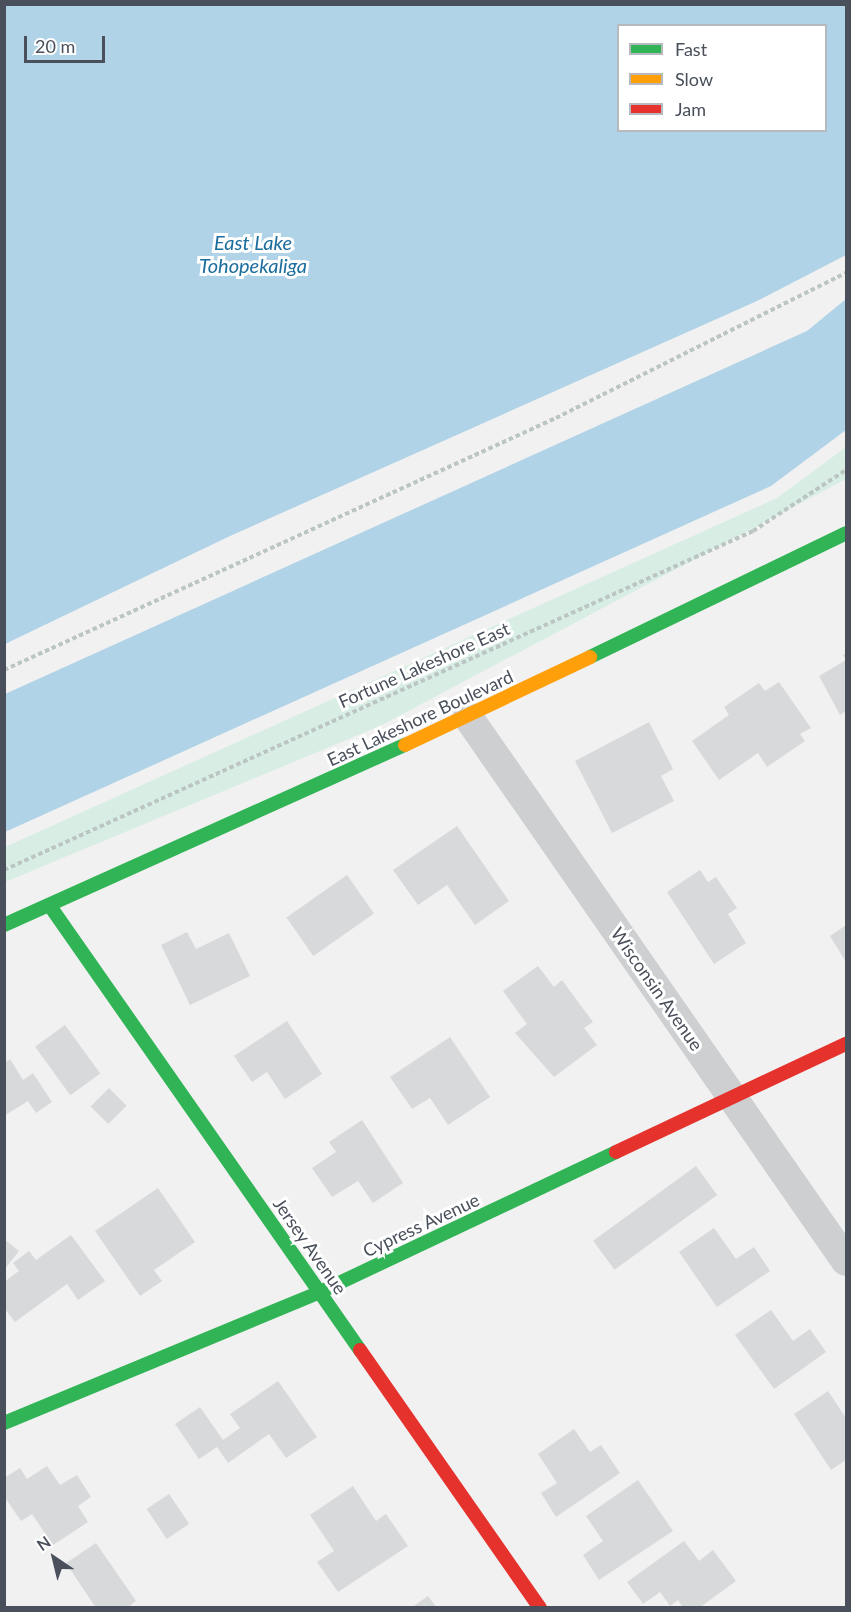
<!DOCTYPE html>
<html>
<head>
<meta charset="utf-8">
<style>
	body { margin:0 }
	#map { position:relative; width:851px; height:1612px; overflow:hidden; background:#f1f1f1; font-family:Lato,sans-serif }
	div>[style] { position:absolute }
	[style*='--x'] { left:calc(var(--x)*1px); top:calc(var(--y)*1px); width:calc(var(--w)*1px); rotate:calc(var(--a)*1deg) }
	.green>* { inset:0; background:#d8eee4 }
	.water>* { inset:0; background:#b0d3e7 }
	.building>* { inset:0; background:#d8d9db; transform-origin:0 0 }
	.path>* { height:4px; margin-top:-2px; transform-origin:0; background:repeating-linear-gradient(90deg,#bbc5c3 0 4.5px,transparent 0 7.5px) }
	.street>* { height:30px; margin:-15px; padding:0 15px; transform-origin:15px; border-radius:15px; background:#cdcfd1 }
	.fast>* { height:14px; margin:-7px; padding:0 7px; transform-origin:7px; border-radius:7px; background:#30b455 }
	.slow>* { height:14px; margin:-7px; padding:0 7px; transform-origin:7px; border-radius:7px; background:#ff9f0a }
	.jam>* { height:14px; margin:-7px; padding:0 7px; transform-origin:7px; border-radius:7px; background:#e5322d }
	span { translate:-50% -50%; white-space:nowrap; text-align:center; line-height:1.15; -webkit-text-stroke:6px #fff; paint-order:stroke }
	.street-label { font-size:18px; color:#49505b }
	.water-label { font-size:20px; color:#1b6d9d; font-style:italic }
	.frame { position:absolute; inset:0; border:6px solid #49505b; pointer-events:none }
	.legend { position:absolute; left:617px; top:24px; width:210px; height:108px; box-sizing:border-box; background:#fff; border:2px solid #b6b9bd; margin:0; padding:8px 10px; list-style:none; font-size:18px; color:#49505b }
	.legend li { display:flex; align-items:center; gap:12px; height:30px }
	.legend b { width:30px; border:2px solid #b6b9bd }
	.north { position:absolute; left:24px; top:1528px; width:60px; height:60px; -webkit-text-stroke:4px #fff; paint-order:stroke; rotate:325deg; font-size:16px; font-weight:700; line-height:24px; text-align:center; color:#49505b }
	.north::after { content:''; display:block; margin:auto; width:21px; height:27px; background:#49505b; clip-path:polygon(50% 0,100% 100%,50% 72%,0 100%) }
	.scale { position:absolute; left:24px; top:36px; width:81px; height:27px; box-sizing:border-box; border:3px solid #49505b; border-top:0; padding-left:8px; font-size:18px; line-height:21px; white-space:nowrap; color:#49505b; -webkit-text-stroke:4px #fff; paint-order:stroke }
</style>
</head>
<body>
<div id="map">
	<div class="green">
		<i style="clip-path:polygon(846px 447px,846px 479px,380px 726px,5px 882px,5px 847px,777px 498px)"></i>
	</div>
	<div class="water">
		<i style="clip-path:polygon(evenodd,5px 4px,846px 5px,846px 255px,757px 301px,230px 536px,5px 644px,5px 4px,618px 26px,826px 26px,826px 130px,618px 130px,618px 26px)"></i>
		<i style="clip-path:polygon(846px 299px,846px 430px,771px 486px,5px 832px,5px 694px,807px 331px)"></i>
	</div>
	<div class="building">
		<i style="clip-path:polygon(846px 653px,846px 711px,840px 715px,819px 676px,846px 660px,843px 655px)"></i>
		<i style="clip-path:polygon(779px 682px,811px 728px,800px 734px,805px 741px,767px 767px,758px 753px,719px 780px,692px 741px,729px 715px,724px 707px,759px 683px,765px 691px)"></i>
		<i style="clip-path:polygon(649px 722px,673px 769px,661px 776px,674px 801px,612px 833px,575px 761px)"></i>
		<i style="clip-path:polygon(457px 826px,509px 901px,475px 925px,447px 885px,418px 905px,393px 870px)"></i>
		<i style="clip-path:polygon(700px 870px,708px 882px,716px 877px,737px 908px,728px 914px,746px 943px,714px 964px,667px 892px)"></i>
		<i style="left:347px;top:875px;width:47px;height:74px;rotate:55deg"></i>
		<i style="clip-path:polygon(846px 925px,846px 962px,830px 936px)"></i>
		<i style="clip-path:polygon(187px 932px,196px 949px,229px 933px,250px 976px,190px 1005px,161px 945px)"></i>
		<i style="clip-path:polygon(538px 966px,554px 987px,562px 980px,593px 1022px,584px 1028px,597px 1045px,554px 1077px,515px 1033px,527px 1024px,503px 991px)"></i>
		<i style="clip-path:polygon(287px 1021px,322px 1074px,285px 1099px,267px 1072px,252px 1082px,234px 1056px)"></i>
		<i style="left:65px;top:1025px;width:60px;height:37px;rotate:54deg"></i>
		<i style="clip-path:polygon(450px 1037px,490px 1097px,448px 1125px,430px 1098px,412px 1109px,390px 1077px)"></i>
		<i style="clip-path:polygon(10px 1059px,23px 1080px,33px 1073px,52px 1102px,36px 1113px,28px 1101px,4px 1116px,4px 1063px)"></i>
		<i style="left:109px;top:1088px;width:25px;height:26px;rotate:45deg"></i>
		<i style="clip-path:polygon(362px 1120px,403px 1183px,373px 1203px,358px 1181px,332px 1197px,312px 1168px,336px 1152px,329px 1142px)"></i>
		<i style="left:696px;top:1166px;width:36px;height:127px;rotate:54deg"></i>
		<i style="clip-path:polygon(158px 1188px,195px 1242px,154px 1270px,162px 1281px,140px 1296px,95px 1231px)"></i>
		<i style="clip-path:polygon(714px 1228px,736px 1259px,754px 1247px,770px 1271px,717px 1307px,679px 1252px)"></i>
		<i style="clip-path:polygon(71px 1235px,105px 1281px,78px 1300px,67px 1284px,15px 1322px,4px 1308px,4px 1282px,19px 1271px,13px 1263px,29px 1251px,36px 1260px)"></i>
		<i style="clip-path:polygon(4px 1239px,19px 1251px,4px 1270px)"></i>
		<i style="clip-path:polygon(771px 1310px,793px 1341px,810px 1329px,826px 1352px,774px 1389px,735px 1335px)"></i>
		<i style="clip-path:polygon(278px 1381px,317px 1437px,286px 1458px,269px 1434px,228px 1463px,217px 1447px,199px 1459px,175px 1424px,200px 1407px,223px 1440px,240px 1428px,230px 1414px)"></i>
		<i style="clip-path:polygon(828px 1391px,846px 1418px,846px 1460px,831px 1470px,794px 1414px)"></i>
		<i style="clip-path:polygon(574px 1429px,590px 1452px,601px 1445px,620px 1473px,556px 1517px,541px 1493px,557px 1483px,538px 1454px)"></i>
		<i style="clip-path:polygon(47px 1466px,60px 1485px,77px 1475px,91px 1497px,78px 1506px,88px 1522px,53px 1545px,32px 1514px,21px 1521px,4px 1496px,4px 1478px,20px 1468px,27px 1479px)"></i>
		<i style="clip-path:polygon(638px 1480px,673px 1531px,599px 1580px,583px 1555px,603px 1541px,586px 1516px)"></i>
		<i style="clip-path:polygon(353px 1486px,376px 1521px,386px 1514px,408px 1546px,338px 1592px,317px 1562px,334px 1551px,310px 1515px)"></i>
		<i style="left:169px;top:1494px;width:36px;height:27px;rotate:56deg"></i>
		<i style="clip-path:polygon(684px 1541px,699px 1561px,713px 1550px,736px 1581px,699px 1608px,683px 1608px,678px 1600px,670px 1606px,660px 1592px,643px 1604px,627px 1582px)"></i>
		<i style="clip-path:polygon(96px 1543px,136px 1601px,127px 1608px,96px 1608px,66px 1563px)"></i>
		<i style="clip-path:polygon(428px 1596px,437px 1608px,411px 1608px)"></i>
	</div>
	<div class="path">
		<i style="--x:4;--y:670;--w:607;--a:-24.54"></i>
		<i style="--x:556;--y:418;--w:324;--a:-26.6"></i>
		<i style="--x:4;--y:870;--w:822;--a:-24.35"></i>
		<i style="--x:753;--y:531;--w:111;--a:-33.3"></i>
	</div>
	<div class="street">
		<i style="--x:468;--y:717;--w:662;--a:55.21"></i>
	</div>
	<div class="fast">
		<i style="--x:590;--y:657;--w:284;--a:-25.8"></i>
		<i style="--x:50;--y:906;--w:542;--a:55.08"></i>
		<i style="--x:4;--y:925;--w:440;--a:-24.2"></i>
		<i style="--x:4;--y:1423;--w:342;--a:-22.5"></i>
		<i style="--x:320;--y:1292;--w:327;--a:-25.3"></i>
	</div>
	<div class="slow">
		<i style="--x:405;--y:745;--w:205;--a:-25.4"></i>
	</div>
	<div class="jam">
		<i style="--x:616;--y:1152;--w:254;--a:-25.2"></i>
		<i style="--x:360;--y:1350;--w:315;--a:55.1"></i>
	</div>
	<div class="street-label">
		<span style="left:424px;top:665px;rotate:-24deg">Fortune Lakeshore East</span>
		<span style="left:420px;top:718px;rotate:-25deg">East Lakeshore Boulevard</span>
		<span style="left:657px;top:989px;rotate:55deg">Wisconsin Avenue</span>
		<span style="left:421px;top:1225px;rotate:-25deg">Cypress Avenue</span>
		<span style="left:310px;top:1246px;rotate:55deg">Jersey Avenue</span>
	</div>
	<div class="water-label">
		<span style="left:253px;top:254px">East Lake<br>Tohopekaliga</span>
	</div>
	<div class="frame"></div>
	<ul class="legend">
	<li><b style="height:8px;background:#30b455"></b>Fast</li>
	<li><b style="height:8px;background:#ff9f0a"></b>Slow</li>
	<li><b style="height:8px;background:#e5322d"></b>Jam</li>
	</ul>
	<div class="north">N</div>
	<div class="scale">20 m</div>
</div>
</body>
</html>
